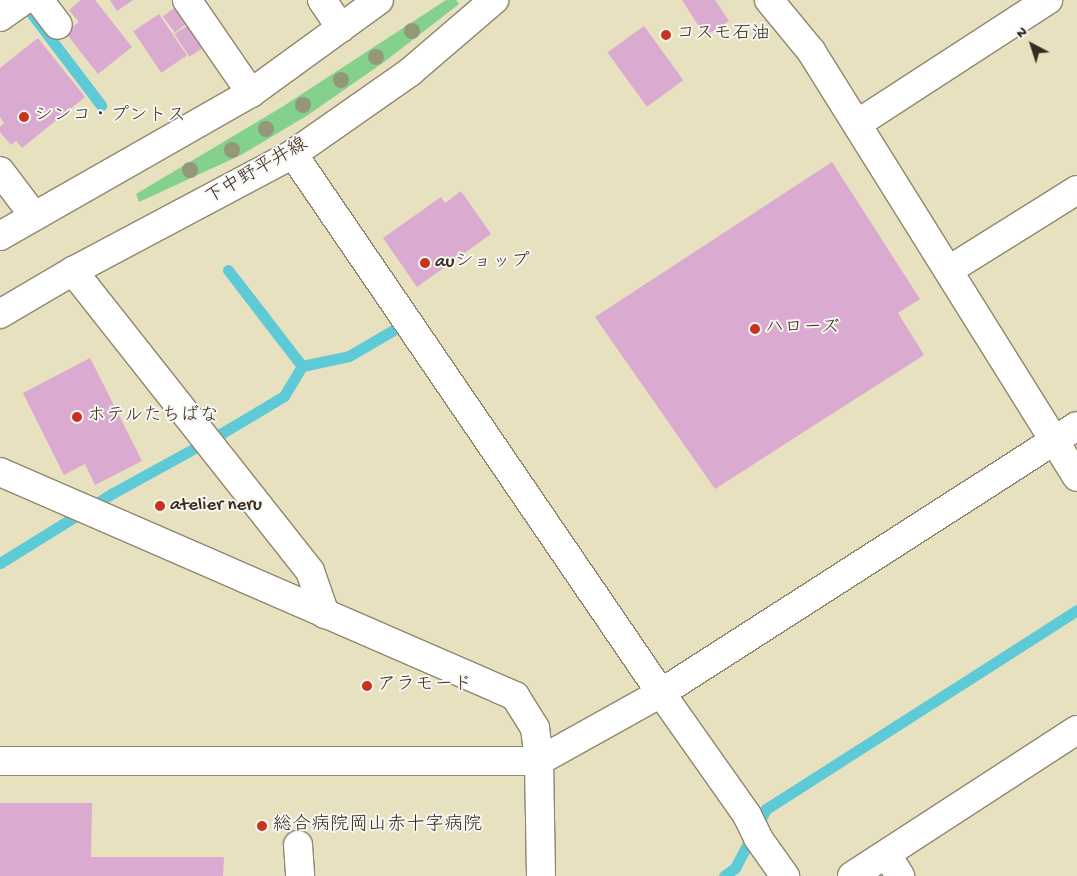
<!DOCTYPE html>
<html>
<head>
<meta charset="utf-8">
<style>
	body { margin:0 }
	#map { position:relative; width:1077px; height:876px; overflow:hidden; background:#e7e1bf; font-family:"Gochi Hand","Klee One",sans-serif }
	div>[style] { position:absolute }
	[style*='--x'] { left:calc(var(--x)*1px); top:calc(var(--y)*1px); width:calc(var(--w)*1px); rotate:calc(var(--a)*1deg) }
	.green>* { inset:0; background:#84d08d }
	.stream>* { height:11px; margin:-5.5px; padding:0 5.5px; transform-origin:5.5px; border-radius:5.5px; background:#5ecad7 }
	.building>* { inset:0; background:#daaad0; transform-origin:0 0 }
	.roads { filter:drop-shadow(1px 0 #91866e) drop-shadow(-1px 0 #91866e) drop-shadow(0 1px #91866e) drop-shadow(0 -1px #91866e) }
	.minor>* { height:28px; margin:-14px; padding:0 14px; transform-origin:14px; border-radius:14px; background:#fff }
	.trees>* { width:16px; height:16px; margin:-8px; border-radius:50%; background:#949879 }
	.dots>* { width:14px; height:14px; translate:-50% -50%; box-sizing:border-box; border:2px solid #f6f6f2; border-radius:50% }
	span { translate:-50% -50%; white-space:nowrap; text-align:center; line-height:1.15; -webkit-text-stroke:4px #f6f6f2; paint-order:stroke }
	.poi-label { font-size:19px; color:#3b2a1e }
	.left { translate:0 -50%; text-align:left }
	.street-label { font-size:19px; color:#3b2a1e }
	.north { position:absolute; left:1007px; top:20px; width:50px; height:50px; -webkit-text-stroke:4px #f6f6f2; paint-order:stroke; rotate:320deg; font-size:14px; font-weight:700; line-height:20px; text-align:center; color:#3b2a1e }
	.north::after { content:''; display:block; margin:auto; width:18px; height:22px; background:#3b2a1e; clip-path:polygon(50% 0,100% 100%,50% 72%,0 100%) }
</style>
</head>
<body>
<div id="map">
	<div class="green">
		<i style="clip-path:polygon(446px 0,456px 0,459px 4px,384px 62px,308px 115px,241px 155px,139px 202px,136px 194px,282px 107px)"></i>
	</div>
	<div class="stream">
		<i style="--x:22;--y:1;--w:131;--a:52.8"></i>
		<i style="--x:228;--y:270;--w:121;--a:52.4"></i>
		<i style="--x:0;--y:563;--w:133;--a:-31.8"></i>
		<i style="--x:113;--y:493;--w:124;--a:-28.8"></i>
		<i style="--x:222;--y:433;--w:72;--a:-30.8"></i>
		<i style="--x:284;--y:396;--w:35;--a:-59"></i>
		<i style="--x:302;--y:366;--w:48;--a:-12"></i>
		<i style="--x:349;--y:356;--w:53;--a:-30.4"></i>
		<i style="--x:724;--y:876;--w:14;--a:-36"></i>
		<i style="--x:735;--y:868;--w:67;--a:-62.3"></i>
		<i style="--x:766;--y:809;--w:369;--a:-32.6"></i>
	</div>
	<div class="building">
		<i style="clip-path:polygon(81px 0,95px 0,132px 47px,98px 74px,65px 32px,79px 22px,69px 10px)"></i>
		<i style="clip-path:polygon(110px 0,133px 0,117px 11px)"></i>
		<i style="clip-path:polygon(682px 0,715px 0,729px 21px,705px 36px)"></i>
		<i style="left:174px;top:8px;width:20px;height:14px;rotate:53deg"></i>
		<i style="left:159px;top:14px;width:50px;height:31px;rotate:56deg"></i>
		<i style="left:193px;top:22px;width:27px;height:22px;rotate:57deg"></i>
		<i style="left:644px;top:26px;width:67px;height:45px;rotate:54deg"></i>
		<i style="clip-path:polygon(38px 38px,85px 97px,22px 148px,16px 141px,11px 145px,0 132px,0 127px,4px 123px,0 117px,0 68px)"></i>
		<i style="clip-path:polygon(832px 162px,920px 299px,898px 313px,924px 355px,715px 489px,595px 317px)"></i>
		<i style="clip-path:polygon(461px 191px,491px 234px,417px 287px,383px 238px,441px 197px,445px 203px)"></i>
		<i style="clip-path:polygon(90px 358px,142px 461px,95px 485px,85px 464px,64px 475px,23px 393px)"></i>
		<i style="clip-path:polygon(0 803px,92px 803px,91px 857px,224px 857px,223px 876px,0 876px)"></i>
	</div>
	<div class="roads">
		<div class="minor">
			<i style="--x:39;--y:0;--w:31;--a:53"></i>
			<i style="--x:187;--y:0;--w:113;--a:55.5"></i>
			<i style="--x:322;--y:0;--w:34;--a:56"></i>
			<i style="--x:769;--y:0;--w:66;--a:50.5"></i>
			<i style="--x:811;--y:51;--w:502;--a:58.02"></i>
			<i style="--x:0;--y:17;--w:29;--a:-35"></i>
			<i style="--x:857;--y:124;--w:228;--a:-33"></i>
			<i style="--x:293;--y:154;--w:653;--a:55.68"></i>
			<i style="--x:661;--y:693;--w:149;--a:54.8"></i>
			<i style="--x:747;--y:815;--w:25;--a:64"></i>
			<i style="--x:758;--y:838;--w:47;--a:54.6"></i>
			<i style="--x:0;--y:171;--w:56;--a:52.9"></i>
			<i style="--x:0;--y:236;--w:289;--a:-29.7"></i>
			<i style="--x:251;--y:93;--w:158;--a:-36"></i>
			<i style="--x:949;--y:270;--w:151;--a:-32"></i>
			<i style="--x:73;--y:271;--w:382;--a:51.7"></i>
			<i style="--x:310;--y:571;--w:46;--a:70.8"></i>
			<i style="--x:0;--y:314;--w:85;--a:-30.5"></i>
			<i style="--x:73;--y:271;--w:249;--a:-28"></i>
			<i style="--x:293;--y:154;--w:143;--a:-35"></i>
			<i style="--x:410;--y:72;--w:111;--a:-40.6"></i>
			<i style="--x:0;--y:472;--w:562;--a:23.51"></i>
			<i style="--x:515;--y:696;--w:38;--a:58"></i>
			<i style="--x:535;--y:728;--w:33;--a:83"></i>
			<i style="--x:539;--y:761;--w:115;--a:89"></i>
			<i style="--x:0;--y:761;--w:539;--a:0"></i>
			<i style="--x:539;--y:761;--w:140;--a:-29.1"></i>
			<i style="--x:661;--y:693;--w:494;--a:-32.7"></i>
			<i style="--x:298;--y:845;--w:31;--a:86"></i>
			<i style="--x:887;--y:855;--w:25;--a:58"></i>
			<i style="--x:852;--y:876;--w:268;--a:-33"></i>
		</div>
	</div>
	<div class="trees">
		<i style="left:412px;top:31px"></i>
		<i style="left:376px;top:57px"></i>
		<i style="left:341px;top:80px"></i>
		<i style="left:303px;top:105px"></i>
		<i style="left:266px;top:129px"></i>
		<i style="left:232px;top:150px"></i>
		<i style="left:190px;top:170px"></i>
	</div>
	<div class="dots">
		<i style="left:666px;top:35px;background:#c8321e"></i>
		<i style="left:24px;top:117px;background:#c8321e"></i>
		<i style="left:425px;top:263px;background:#c8321e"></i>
		<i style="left:755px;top:329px;background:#c8321e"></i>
		<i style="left:77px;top:417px;background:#c8321e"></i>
		<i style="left:160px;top:506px;background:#c8321e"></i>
		<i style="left:367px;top:686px;background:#c8321e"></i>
		<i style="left:262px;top:826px;background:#c8321e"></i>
	</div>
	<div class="poi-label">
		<span class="left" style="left:676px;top:35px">コスモ石油</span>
		<span class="left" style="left:34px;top:117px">シンコ・プントス</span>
		<span class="left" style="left:435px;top:263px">auショップ</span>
		<span class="left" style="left:765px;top:329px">ハローズ</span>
		<span class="left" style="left:87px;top:417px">ホテルたちばな</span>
		<span class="left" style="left:170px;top:506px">atelier neru</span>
		<span class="left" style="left:377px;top:686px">アラモード</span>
		<span class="left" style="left:273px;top:826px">総合病院岡山赤十字病院</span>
	</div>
	<div class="street-label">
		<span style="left:257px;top:172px;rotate:-30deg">下中野平井線</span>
	</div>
	<div class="north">N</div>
</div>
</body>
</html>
